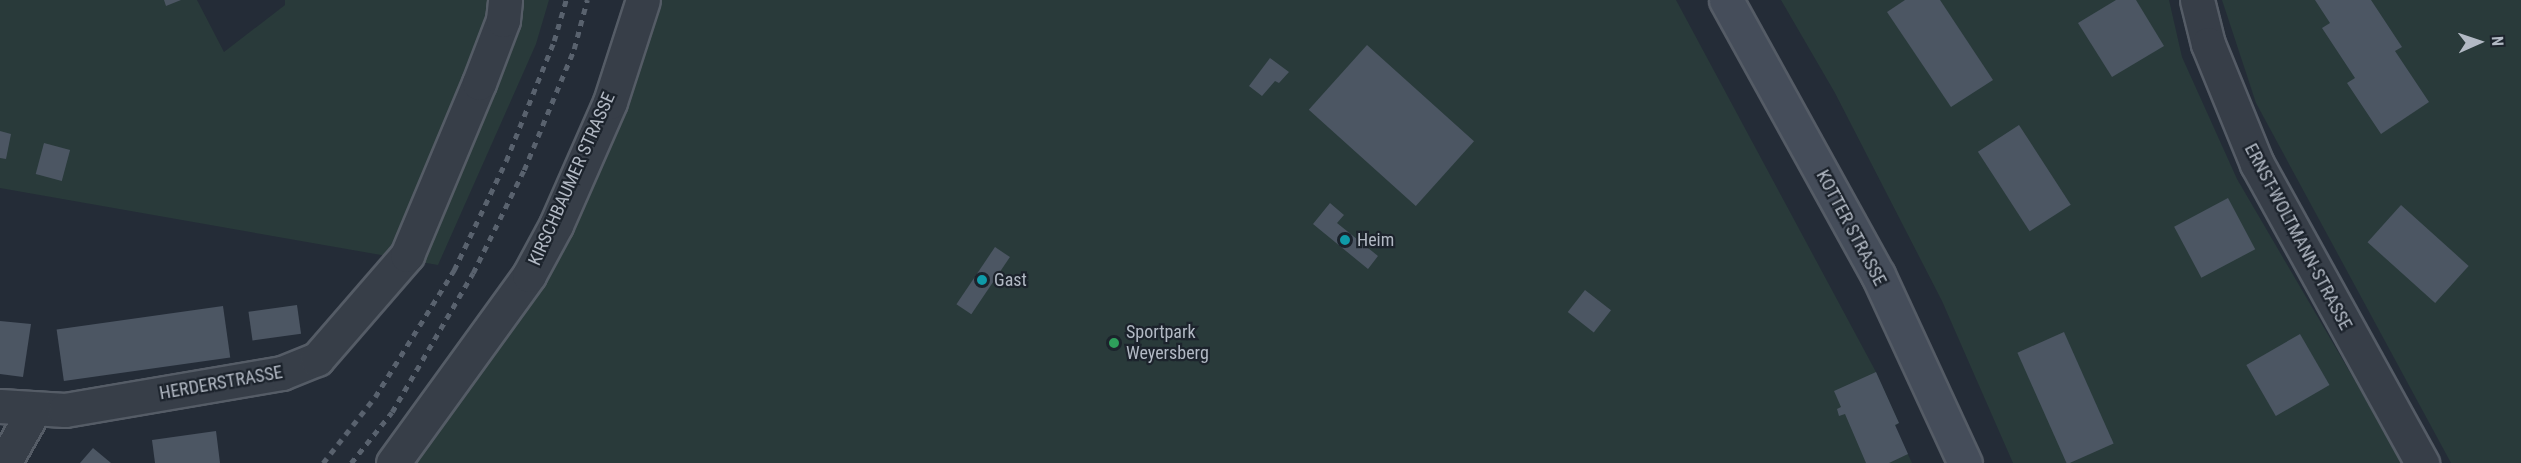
<!DOCTYPE html>
<html>
<head>
<meta charset="utf-8">
<style>
	body { margin:0 }
	#map { position:relative; width:2521px; height:463px; overflow:hidden; background:#242c37; font-family:"Roboto Condensed",sans-serif }
	div>[style] { position:absolute }
	[style*='--x'] { left:calc(var(--x)*1px); top:calc(var(--y)*1px); width:calc(var(--w)*1px); rotate:calc(var(--a)*1deg) }
	.green>* { inset:0; background:#293a3a }
	.building>* { inset:0; background:#4c5663; transform-origin:0 0 }
	.roads { filter:drop-shadow(2px 0 #555c66) drop-shadow(-2px 0 #555c66) drop-shadow(0 2px #555c66) drop-shadow(0 -2px #555c66) }
	.street>* { height:33px; margin:-16.5px; padding:0 16.5px; transform-origin:16.5px; border-radius:16.5px; background:#373e48 }
	.secondary>* { height:33px; margin:-16.5px; padding:0 16.5px; transform-origin:16.5px; border-radius:16.5px; background:#454d5a }
	.rail>* { height:4.5px; margin-top:-2.25px; transform-origin:0; background:repeating-linear-gradient(90deg,#59626e 0 6px,transparent 0 12px) }
	.dots>* { width:16px; height:16px; translate:-50% -50%; box-sizing:border-box; border:3px solid #1c232c; border-radius:50% }
	span { translate:-50% -50%; white-space:nowrap; text-align:center; line-height:1.15; -webkit-text-stroke:4.5px #1c232c; paint-order:stroke }
	.street-label { font-size:18px; color:#b2b9c4 }
	.poi-label { font-size:18px; color:#b2b9c4 }
	.left { translate:0 -50%; text-align:left }
	.north { position:absolute; left:2449px; top:12px; width:60px; height:60px; -webkit-text-stroke:4px #1c232c; paint-order:stroke; rotate:87deg; font-size:16px; font-weight:700; line-height:24px; text-align:center; color:#b2b9c4 }
	.north::after { content:''; display:block; margin:auto; width:21px; height:27px; background:#b2b9c4; clip-path:polygon(50% 0,100% 100%,50% 72%,0 100%) }
</style>
</head>
<body>
<div id="map">
	<div class="green">
		<i style="clip-path:polygon(0 0,197px 0,224px 52px,285px 5px,285px 0,549px 0,536px 44px,438px 265px,0 188px)"></i>
		<i style="clip-path:polygon(659px 0,1676px 0,1876px 372px,1899px 423px,1895px 426px,1912px 463px,413px 463px,575px 223px,609px 147px,649px 37px)"></i>
		<i style="clip-path:polygon(1781px 0,2169px 0,2182px 57px,2237px 179px,2403px 463px,2013px 463px,1942px 301px,1835px 93px)"></i>
		<i style="clip-path:polygon(2222px 0,2521px 0,2521px 463px,2451px 463px,2256px 103px)"></i>
	</div>
	<div class="building">
		<i style="clip-path:polygon(164px 0,181px 0,166px 6px)"></i>
		<i style="clip-path:polygon(1905px 0,1940px 0,1993px 80px,1951px 107px,1887px 12px)"></i>
		<i style="clip-path:polygon(2116px 0,2136px 0,2164px 46px,2112px 77px,2078px 23px)"></i>
		<i style="clip-path:polygon(2315px 0,2371px 0,2402px 47px,2395px 51px,2429px 102px,2381px 134px,2347px 83px,2355px 78px,2322px 28px,2330px 23px)"></i>
		<i style="left:1367px;top:45px;width:144px;height:87px;rotate:42deg"></i>
		<i style="clip-path:polygon(1270px 58px,1289px 72px,1279px 83px,1275px 81px,1262px 96px,1249px 86px)"></i>
		<i style="left:2019px;top:125px;width:95px;height:49px;rotate:57deg"></i>
		<i style="clip-path:polygon(0 131px,11px 134px,6px 159px,0 158px)"></i>
		<i style="left:44px;top:143px;width:27px;height:32px;rotate:15deg"></i>
		<i style="left:2228px;top:198px;width:58px;height:61px;rotate:62deg"></i>
		<i style="clip-path:polygon(1330px 203px,1344px 215px,1337px 223px,1378px 256px,1368px 269px,1313px 224px)"></i>
		<i style="left:2401px;top:205px;width:91px;height:50px;rotate:42deg"></i>
		<i style="left:995px;top:247px;width:18px;height:69px;rotate:34deg"></i>
		<i style="left:1585px;top:290px;width:33px;height:28px;rotate:38deg"></i>
		<i style="left:297px;top:305px;width:29px;height:49px;rotate:82deg"></i>
		<i style="left:223px;top:306px;width:52px;height:168px;rotate:82deg"></i>
		<i style="clip-path:polygon(0 321px,31px 324px,23px 377px,0 374px)"></i>
		<i style="left:2064px;top:332px;width:122px;height:51px;rotate:66deg"></i>
		<i style="left:2300px;top:334px;width:59px;height:62px;rotate:60deg"></i>
		<i style="clip-path:polygon(1876px 372px,1899px 423px,1895px 425px,1908px 454px,1889px 463px,1866px 463px,1845px 414px,1839px 416px,1837px 409px,1841px 407px,1834px 391px)"></i>
		<i style="clip-path:polygon(216px 431px,220px 463px,155px 463px,152px 440px)"></i>
		<i style="clip-path:polygon(93px 448px,111px 463px,80px 463px)"></i>
	</div>
	<div class="roads">
		<div class="street">
			<i style="--x:2197;--y:0;--w:45;--a:76"></i>
			<i style="--x:2208;--y:44;--w:130;--a:67.8"></i>
			<i style="--x:2257;--y:164;--w:342;--a:61.1"></i>
			<i style="--x:0;--y:406;--w:65;--a:3.5"></i>
			<i style="--x:65;--y:410;--w:220;--a:-9.7"></i>
			<i style="--x:282;--y:373;--w:38;--a:-22"></i>
			<i style="--x:317;--y:359;--w:138;--a:-49.1"></i>
			<i style="--x:407;--y:255;--w:186;--a:-67.3"></i>
			<i style="--x:479;--y:83;--w:67;--a:-69.1"></i>
			<i style="--x:503;--y:20;--w:20;--a:-84"></i>
			<i style="--x:4;--y:463;--w:61;--a:-60.5"></i>
			<i style="--x:393;--y:463;--w:232;--a:-54.1"></i>
			<i style="--x:529;--y:275;--w:57;--a:-61.6"></i>
			<i style="--x:556;--y:225;--w:134;--a:-66.3"></i>
			<i style="--x:610;--y:102;--w:107;--a:-72.1"></i>
		</div>
		<div class="secondary">
			<i style="--x:1726;--y:0;--w:314;--a:61.1"></i>
			<i style="--x:1878;--y:275;--w:207;--a:65.2"></i>
		</div>
	</div>
	<div class="rail">
		<i style="--x:323;--y:463;--w:84;--a:-51.8"></i>
		<i style="--x:375;--y:397;--w:150;--a:-58.1"></i>
		<i style="--x:454;--y:270;--w:121;--a:-64.5"></i>
		<i style="--x:506;--y:161;--w:129;--a:-68.2"></i>
		<i style="--x:554;--y:41;--w:43;--a:-73.7"></i>
		<i style="--x:351;--y:463;--w:65;--a:-51.2"></i>
		<i style="--x:392;--y:412;--w:161;--a:-59.8"></i>
		<i style="--x:473;--y:273;--w:115;--a:-63.7"></i>
		<i style="--x:524;--y:170;--w:131;--a:-67.5"></i>
		<i style="--x:574;--y:49;--w:51;--a:-75.1"></i>
	</div>
	<div class="dots">
		<i style="left:1345px;top:240px;background:#0f9aa8"></i>
		<i style="left:982px;top:280px;background:#0f9aa8"></i>
		<i style="left:1114px;top:343px;background:#2e9e5b"></i>
	</div>
	<div class="street-label">
		<span style="left:572px;top:179px;rotate:-66deg">KIRSCHBAUMER STRASSE</span>
		<span style="left:1851px;top:228px;rotate:62deg">KOTTER STRASSE</span>
		<span style="left:2298px;top:237px;rotate:62deg">ERNST-WOLTMANN-STRASSE</span>
		<span style="left:221px;top:383px;rotate:-10deg">HERDERSTRASSE</span>
	</div>
	<div class="poi-label">
		<span class="left" style="left:1357px;top:240px">Heim</span>
		<span class="left" style="left:994px;top:280px">Gast</span>
		<span class="left" style="left:1126px;top:343px">Sportpark<br>Weyersberg</span>
	</div>
	<div class="north">N</div>
</div>
</body>
</html>
